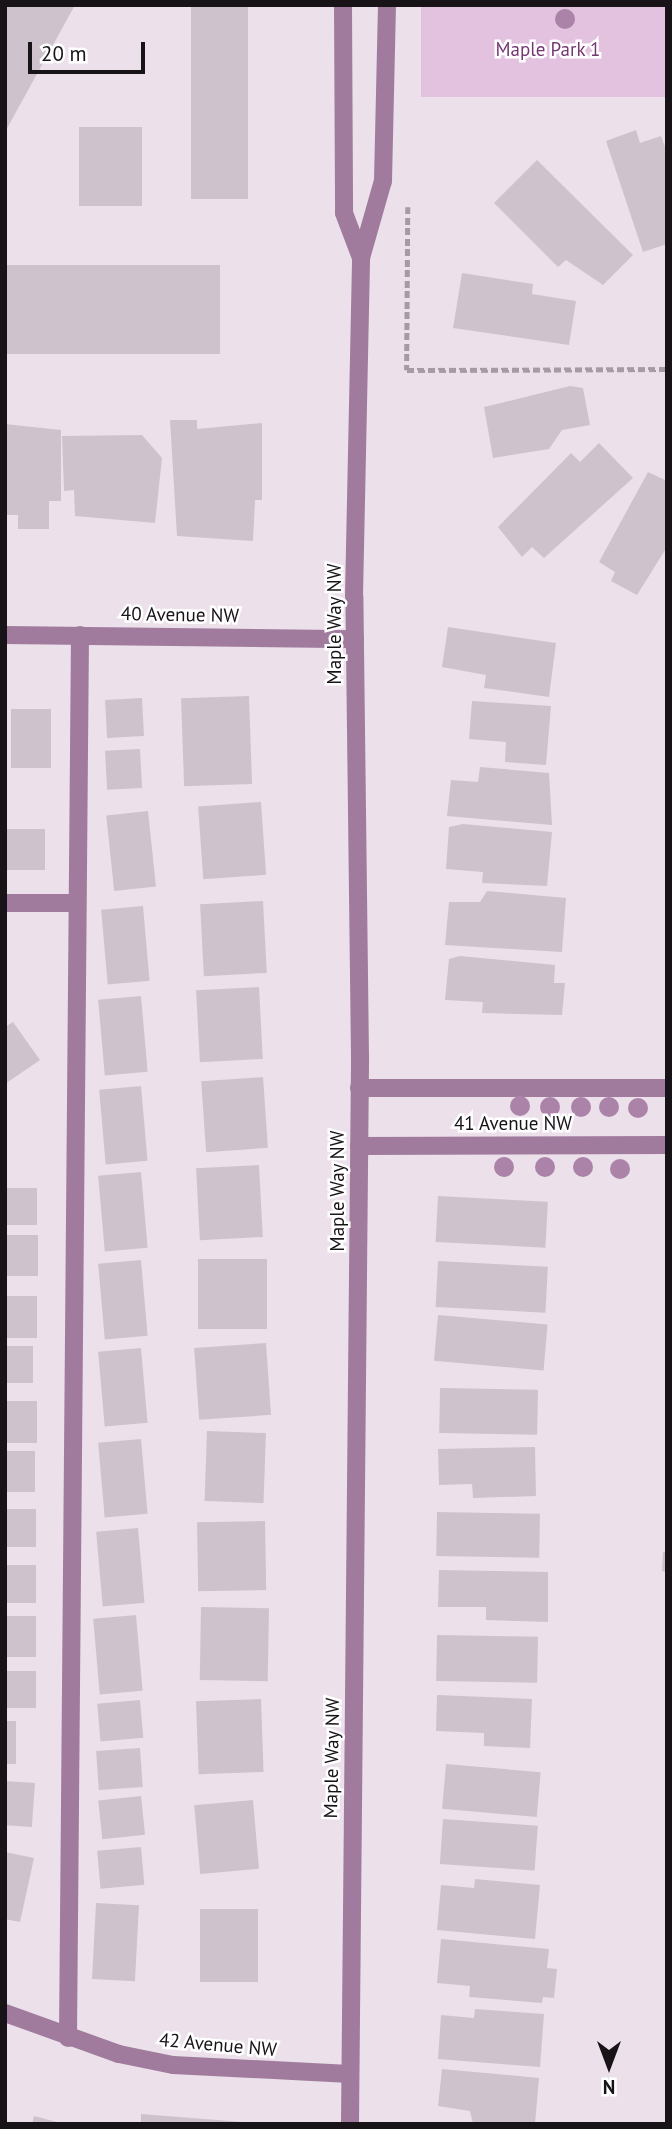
<!DOCTYPE html>
<html>
<head>
<meta charset="utf-8">
<style>
	body { margin:0 }
	#map { position:relative; width:672px; height:2129px; overflow:hidden; background:#ece0eb; font-family:"PT Sans",sans-serif }
	div>[style] { position:absolute }
	[style*='--x'] { left:calc(var(--x)*1px); top:calc(var(--y)*1px); width:calc(var(--w)*1px); rotate:calc(var(--a)*1deg) }
	.green>* { inset:0; background:#e2c2df; transform-origin:0 0 }
	.building>* { inset:0; background:#cec3cd; transform-origin:0 0 }
	.path>* { height:4.5px; margin-top:-2.25px; transform-origin:0; background:repeating-linear-gradient(90deg,#a59ba4 0 7px,transparent 0 10.5px) }
	.minor>* { height:18px; margin:-9px; padding:0 9px; transform-origin:9px; border-radius:9px; background:#a07b9d }
	.trees>* { width:20px; height:20px; margin:-10px; border-radius:50%; background:#ab83a8 }
	span { translate:-50% -50%; white-space:nowrap; text-align:center; line-height:1.15; -webkit-text-stroke:5px #fff; paint-order:stroke }
	.park-label { font-size:19px; color:#753772 }
	.street-label { font-size:19px; color:#171317 }
	.frame { position:absolute; inset:0; border:7px solid #171317; pointer-events:none }
	.north { position:absolute; left:574px; top:2031px; width:70px; height:70px; -webkit-text-stroke:5px #fff; paint-order:stroke; rotate:180deg; font-size:19px; font-weight:700; line-height:28px; text-align:center; color:#171317 }
	.north::after { content:''; display:block; margin:auto; width:24px; height:32px; background:#171317; clip-path:polygon(50% 0,100% 100%,50% 72%,0 100%) }
	.scale { position:absolute; left:28px; top:42px; width:117px; height:32px; box-sizing:border-box; border:4px solid #171317; border-top:0; padding-left:9px; font-size:21px; line-height:24px; white-space:nowrap; color:#171317; -webkit-text-stroke:5px #fff; paint-order:stroke }
</style>
</head>
<body>
<div id="map">
	<div class="green">
		<i style="left:421px;top:5px;width:246px;height:92px"></i>
	</div>
	<div class="building">
		<i style="clip-path:polygon(5px 5px,75px 5px,5px 132px)"></i>
		<i style="left:191px;top:5px;width:57px;height:194px"></i>
		<i style="left:79px;top:127px;width:63px;height:79px"></i>
		<i style="clip-path:polygon(636px 130px,640px 143px,661px 136px,667px 152px,667px 244px,643px 252px,606px 141px)"></i>
		<i style="clip-path:polygon(537px 160px,633px 255px,603px 285px,566px 260px,558px 267px,494px 203px)"></i>
		<i style="left:5px;top:265px;width:215px;height:89px"></i>
		<i style="clip-path:polygon(462px 273px,533px 284px,532px 294px,576px 301px,569px 345px,453px 328px)"></i>
		<i style="clip-path:polygon(570px 386px,583px 388px,590px 425px,562px 430px,549px 449px,493px 458px,484px 407px)"></i>
		<i style="clip-path:polygon(170px 420px,197px 420px,197px 429px,262px 423px,262px 500px,255px 500px,253px 541px,177px 536px)"></i>
		<i style="clip-path:polygon(5px 424px,61px 430px,61px 501px,49px 501px,49px 529px,18px 529px,18px 515px,5px 515px)"></i>
		<i style="clip-path:polygon(142px 435px,162px 458px,155px 523px,75px 516px,74px 490px,64px 491px,62px 436px)"></i>
		<i style="clip-path:polygon(599px 443px,633px 478px,544px 558px,532px 547px,522px 557px,498px 527px,571px 453px,580px 462px)"></i>
		<i style="clip-path:polygon(648px 472px,667px 481px,667px 547px,637px 595px,611px 581px,615px 572px,599px 562px)"></i>
		<i style="clip-path:polygon(448px 627px,556px 643px,549px 697px,484px 688px,486px 675px,442px 667px)"></i>
		<i style="left:249px;top:696px;width:88px;height:68px;rotate:88deg"></i>
		<i style="left:142px;top:698px;width:38px;height:37px;rotate:87deg"></i>
		<i style="clip-path:polygon(472px 701px,551px 706px,546px 765px,505px 762px,506px 742px,469px 739px)"></i>
		<i style="left:11px;top:709px;width:40px;height:59px"></i>
		<i style="left:140px;top:749px;width:39px;height:35px;rotate:87deg"></i>
		<i style="clip-path:polygon(480px 767px,549px 773px,552px 825px,447px 816px,451px 780px,478px 782px)"></i>
		<i style="left:261px;top:802px;width:73px;height:63px;rotate:86deg"></i>
		<i style="left:148px;top:811px;width:76px;height:42px;rotate:84deg"></i>
		<i style="clip-path:polygon(463px 824px,552px 832px,547px 886px,482px 883px,483px 872px,446px 869px,449px 827px)"></i>
		<i style="left:5px;top:829px;width:40px;height:41px"></i>
		<i style="clip-path:polygon(487px 891px,566px 898px,562px 952px,445px 945px,449px 902px,480px 902px)"></i>
		<i style="left:263px;top:901px;width:72px;height:63px;rotate:87deg"></i>
		<i style="left:143px;top:906px;width:75px;height:42px;rotate:85deg"></i>
		<i style="clip-path:polygon(460px 956px,555px 965px,554px 983px,565px 983px,562px 1015px,482px 1013px,483px 1002px,445px 1000px,449px 959px)"></i>
		<i style="left:259px;top:987px;width:72px;height:63px;rotate:87deg"></i>
		<i style="left:141px;top:996px;width:76px;height:43px;rotate:85deg"></i>
		<i style="clip-path:polygon(13px 1022px,40px 1060px,5px 1084px,5px 1027px)"></i>
		<i style="left:263px;top:1077px;width:71px;height:62px;rotate:86deg"></i>
		<i style="left:141px;top:1086px;width:75px;height:42px;rotate:85deg"></i>
		<i style="left:259px;top:1165px;width:72px;height:63px;rotate:87deg"></i>
		<i style="left:141px;top:1172px;width:76px;height:43px;rotate:85deg"></i>
		<i style="left:5px;top:1188px;width:32px;height:37px"></i>
		<i style="left:438px;top:1196px;width:110px;height:46px;rotate:3deg"></i>
		<i style="left:5px;top:1235px;width:33px;height:41px"></i>
		<i style="left:198px;top:1259px;width:69px;height:70px"></i>
		<i style="left:141px;top:1260px;width:76px;height:43px;rotate:85deg"></i>
		<i style="left:438px;top:1261px;width:110px;height:46px;rotate:3deg"></i>
		<i style="left:5px;top:1296px;width:32px;height:42px"></i>
		<i style="left:438px;top:1315px;width:110px;height:46px;rotate:5deg"></i>
		<i style="left:266px;top:1343px;width:72px;height:72px;rotate:86deg"></i>
		<i style="left:5px;top:1346px;width:28px;height:37px"></i>
		<i style="left:141px;top:1348px;width:75px;height:43px;rotate:85deg"></i>
		<i style="left:440px;top:1388px;width:98px;height:45px;rotate:1deg"></i>
		<i style="left:5px;top:1401px;width:32px;height:42px"></i>
		<i style="left:207px;top:1431px;width:59px;height:70px;rotate:2deg"></i>
		<i style="left:141px;top:1439px;width:75px;height:43px;rotate:85deg"></i>
		<i style="clip-path:polygon(535px 1447px,536px 1496px,473px 1498px,472px 1484px,439px 1485px,438px 1449px)"></i>
		<i style="left:5px;top:1451px;width:30px;height:41px"></i>
		<i style="left:5px;top:1509px;width:31px;height:38px"></i>
		<i style="left:437px;top:1512px;width:103px;height:44px;rotate:1deg"></i>
		<i style="left:265px;top:1521px;width:69px;height:68px;rotate:89deg"></i>
		<i style="left:138px;top:1528px;width:75px;height:42px;rotate:85deg"></i>
		<i style="clip-path:polygon(663px 1552px,667px 1552px,667px 1572px,662px 1571px)"></i>
		<i style="left:5px;top:1565px;width:31px;height:38px"></i>
		<i style="clip-path:polygon(439px 1570px,548px 1572px,548px 1622px,486px 1620px,486px 1607px,438px 1607px)"></i>
		<i style="left:201px;top:1607px;width:68px;height:73px;rotate:1deg"></i>
		<i style="left:136px;top:1615px;width:76px;height:43px;rotate:85deg"></i>
		<i style="left:5px;top:1616px;width:31px;height:41px"></i>
		<i style="left:437px;top:1635px;width:101px;height:46px;rotate:1deg"></i>
		<i style="left:5px;top:1671px;width:31px;height:37px"></i>
		<i style="clip-path:polygon(437px 1695px,532px 1699px,530px 1748px,484px 1746px,484px 1733px,436px 1731px)"></i>
		<i style="left:261px;top:1699px;width:73px;height:65px;rotate:88deg"></i>
		<i style="left:140px;top:1700px;width:38px;height:43px;rotate:85deg"></i>
		<i style="left:5px;top:1721px;width:11px;height:43px"></i>
		<i style="left:140px;top:1748px;width:39px;height:44px;rotate:86deg"></i>
		<i style="left:446px;top:1764px;width:95px;height:45px;rotate:5deg"></i>
		<i style="left:5px;top:1781px;width:30px;height:44px;rotate:4deg"></i>
		<i style="left:141px;top:1796px;width:39px;height:43px;rotate:84deg"></i>
		<i style="left:253px;top:1800px;width:69px;height:59px;rotate:85deg"></i>
		<i style="left:443px;top:1819px;width:95px;height:45px;rotate:4deg"></i>
		<i style="left:141px;top:1847px;width:38px;height:44px;rotate:85deg"></i>
		<i style="clip-path:polygon(5px 1852px,34px 1858px,20px 1922px,5px 1919px)"></i>
		<i style="clip-path:polygon(475px 1879px,540px 1885px,535px 1939px,437px 1930px,441px 1885px,474px 1888px)"></i>
		<i style="left:96px;top:1903px;width:43px;height:76px;rotate:3deg"></i>
		<i style="left:200px;top:1909px;width:58px;height:73px"></i>
		<i style="clip-path:polygon(441px 1939px,549px 1949px,547px 1968px,557px 1969px,554px 1998px,543px 1997px,542px 2003px,469px 1997px,470px 1986px,437px 1983px)"></i>
		<i style="clip-path:polygon(475px 2009px,544px 2014px,540px 2067px,438px 2059px,441px 2015px,474px 2018px)"></i>
		<i style="clip-path:polygon(442px 2069px,539px 2078px,535px 2124px,473px 2124px,470px 2111px,438px 2106px)"></i>
		<i style="clip-path:polygon(141px 2114px,243px 2122px,243px 2124px,141px 2124px)"></i>
		<i style="clip-path:polygon(34px 2116px,61px 2123px,61px 2124px,32px 2124px)"></i>
	</div>
	<div class="path">
		<i style="--x:408;--y:207;--w:163;--a:90.4"></i>
		<i style="--x:407;--y:370;--w:260;--a:-0.2"></i>
	</div>
	<div class="minor">
		<i style="--x:343;--y:5;--w:208;--a:89.7"></i>
		<i style="--x:344;--y:213;--w:48;--a:69.3"></i>
		<i style="--x:5;--y:635;--w:350;--a:0.7"></i>
		<i style="--x:5;--y:903;--w:68;--a:0"></i>
		<i style="--x:359;--y:1088;--w:308;--a:0"></i>
		<i style="--x:359;--y:1146;--w:308;--a:-0.2"></i>
		<i style="--x:5;--y:2013;--w:121;--a:19.8"></i>
		<i style="--x:119;--y:2054;--w:55;--a:11.5"></i>
		<i style="--x:173;--y:2065;--w:177;--a:2.9"></i>
		<i style="--x:68;--y:2038;--w:1403;--a:-89.51"></i>
		<i style="--x:350;--y:2124;--w:1067;--a:-89.46"></i>
		<i style="--x:360;--y:1057;--w:461;--a:-90.7"></i>
		<i style="--x:354;--y:596;--w:338;--a:-88.8"></i>
		<i style="--x:361;--y:258;--w:80;--a:-74.1"></i>
		<i style="--x:383;--y:181;--w:176;--a:-88.7"></i>
	</div>
	<div class="trees">
		<i style="left:565px;top:19px"></i>
		<i style="left:520px;top:1106px"></i>
		<i style="left:550px;top:1107px"></i>
		<i style="left:581px;top:1107px"></i>
		<i style="left:609px;top:1107px"></i>
		<i style="left:638px;top:1108px"></i>
		<i style="left:504px;top:1167px"></i>
		<i style="left:545px;top:1167px"></i>
		<i style="left:583px;top:1167px"></i>
		<i style="left:620px;top:1169px"></i>
	</div>
	<div class="park-label">
		<span style="left:548px;top:50px">Maple Park 1</span>
	</div>
	<div class="street-label">
		<span style="left:180px;top:615px;rotate:1deg">40 Avenue NW</span>
		<span style="left:335px;top:624px;rotate:-90deg">Maple Way NW</span>
		<span style="left:513px;top:1124px">41 Avenue NW</span>
		<span style="left:338px;top:1191px;rotate:-90deg">Maple Way NW</span>
		<span style="left:332px;top:1758px;rotate:-89deg">Maple Way NW</span>
		<span style="left:218px;top:2045px;rotate:5deg">42 Avenue NW</span>
	</div>
	<div class="frame"></div>
	<div class="north">N</div>
	<div class="scale">20 m</div>
</div>
</body>
</html>
